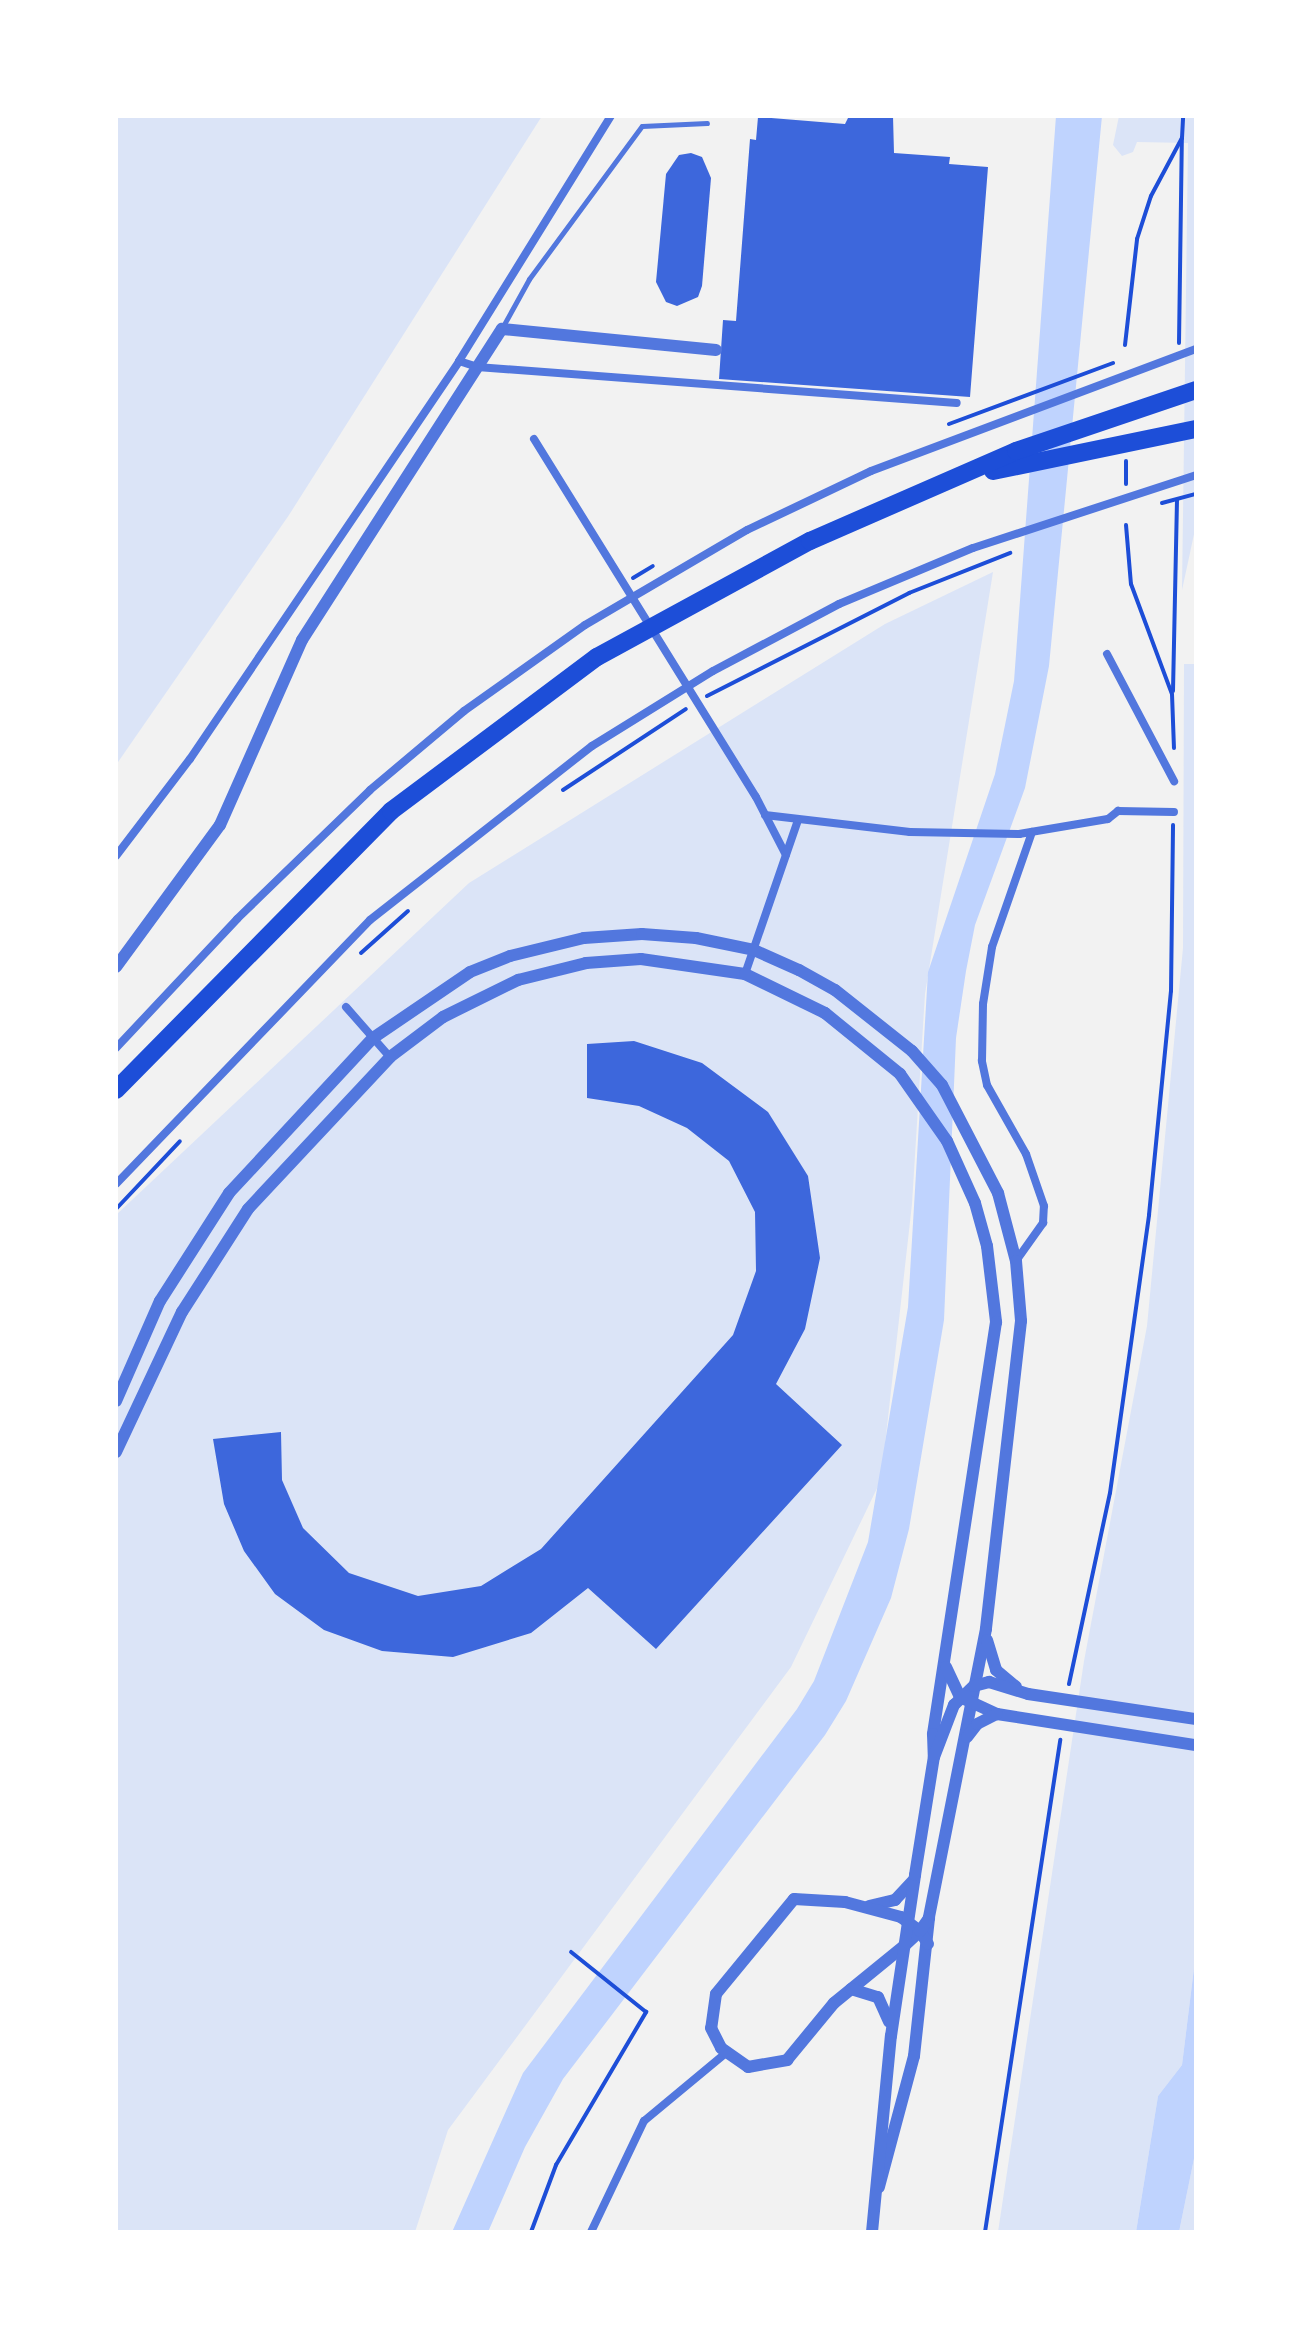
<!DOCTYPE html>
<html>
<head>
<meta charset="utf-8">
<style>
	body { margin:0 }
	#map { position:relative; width:1312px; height:2348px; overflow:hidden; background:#f2f2f2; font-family:Merriweather,serif }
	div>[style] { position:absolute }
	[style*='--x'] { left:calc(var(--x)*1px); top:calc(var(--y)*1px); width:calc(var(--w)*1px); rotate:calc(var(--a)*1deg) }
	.green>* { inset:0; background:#dbe4f7 }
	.water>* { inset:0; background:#bfd3fe }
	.building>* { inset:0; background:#3d67dc }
	.path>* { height:4px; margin:-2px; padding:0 2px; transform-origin:2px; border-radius:2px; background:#1d4ed8 }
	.service>* { height:5px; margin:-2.5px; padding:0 2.5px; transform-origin:2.5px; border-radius:2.5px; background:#5277de }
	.minor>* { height:8px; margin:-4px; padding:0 4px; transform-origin:4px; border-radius:4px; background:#5277de }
	.tertiary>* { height:12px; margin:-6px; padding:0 6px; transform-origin:6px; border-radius:6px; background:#5277de }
	.motorway>* { height:18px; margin:-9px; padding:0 9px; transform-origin:9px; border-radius:9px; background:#1d4ed8 }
	span { translate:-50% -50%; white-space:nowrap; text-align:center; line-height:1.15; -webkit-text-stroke:8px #fff; paint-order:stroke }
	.frame { position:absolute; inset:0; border:118px solid #fff; pointer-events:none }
</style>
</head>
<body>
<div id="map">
	<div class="green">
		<i style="clip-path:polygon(116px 116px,542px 116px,289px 515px,116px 765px)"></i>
		<i style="clip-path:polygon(1119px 116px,1196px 116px,1196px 525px,1182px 590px,1188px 143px,1137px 142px,1133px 152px,1122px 156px,1113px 145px)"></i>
		<i style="clip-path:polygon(993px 572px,925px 994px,912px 1204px,881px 1480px,791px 1667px,448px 2130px,415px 2232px,116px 2232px,116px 1215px,469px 883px,885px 624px)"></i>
		<i style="clip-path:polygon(1184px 664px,1196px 664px,1196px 1952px,1182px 2065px,1158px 2096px,1136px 2232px,998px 2232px,1084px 1661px,1147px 1326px,1183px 948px)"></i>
		<i style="clip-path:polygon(1196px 2149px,1196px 2232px,1179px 2232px)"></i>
	</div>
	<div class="water">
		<i style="clip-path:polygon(1056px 116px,1102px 116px,1049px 666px,1025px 788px,975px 925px,966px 971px,956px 1038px,944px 1320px,909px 1529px,891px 1598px,846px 1701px,825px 1735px,563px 2079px,525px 2147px,488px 2232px,452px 2232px,523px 2073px,797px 1709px,814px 1681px,868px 1542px,908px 1307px,928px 972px,995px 774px,1014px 681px)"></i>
		<i style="clip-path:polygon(1196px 1952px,1196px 2149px,1179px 2232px,1136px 2232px,1158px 2096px,1182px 2065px)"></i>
	</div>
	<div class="building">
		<i style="clip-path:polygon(849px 116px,893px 116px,894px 153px,950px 157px,949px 164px,988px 167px,970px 397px,719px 379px,723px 320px,736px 321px,750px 139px,756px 140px,758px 117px,845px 124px)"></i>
		<i style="clip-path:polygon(691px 153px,702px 157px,711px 178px,702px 286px,698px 297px,677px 306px,666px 302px,656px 282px,666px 174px,679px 155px)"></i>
		<i style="clip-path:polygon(634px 1041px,702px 1063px,768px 1112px,808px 1176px,820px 1258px,805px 1329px,776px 1384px,842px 1445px,656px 1649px,588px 1588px,531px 1633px,453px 1657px,382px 1651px,324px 1630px,275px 1594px,244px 1551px,224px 1504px,213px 1439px,281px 1432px,282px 1480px,303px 1528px,349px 1573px,418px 1596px,481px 1586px,541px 1549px,733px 1335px,756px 1271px,755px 1212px,729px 1161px,687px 1128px,639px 1106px,587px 1098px,587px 1044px)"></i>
	</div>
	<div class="path">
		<i style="--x:1179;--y:343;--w:205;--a:-89.2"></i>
		<i style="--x:1125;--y:345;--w:107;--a:-83.5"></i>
		<i style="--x:1137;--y:239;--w:45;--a:-72"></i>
		<i style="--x:1151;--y:196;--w:66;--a:-61.9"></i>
		<i style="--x:1182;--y:138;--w:22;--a:-87"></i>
		<i style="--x:949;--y:424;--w:175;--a:-20.4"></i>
		<i style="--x:1126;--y:461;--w:23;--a:90"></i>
		<i style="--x:1162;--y:503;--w:35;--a:-15"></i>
		<i style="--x:1126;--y:525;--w:59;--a:85.2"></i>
		<i style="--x:1131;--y:584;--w:117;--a:69.6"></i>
		<i style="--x:1172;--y:694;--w:54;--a:87.9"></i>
		<i style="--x:633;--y:578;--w:23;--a:-31"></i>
		<i style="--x:1173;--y:691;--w:191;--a:-88.8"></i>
		<i style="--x:707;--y:696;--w:227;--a:-27"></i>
		<i style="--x:909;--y:593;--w:109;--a:-21.6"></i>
		<i style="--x:563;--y:790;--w:147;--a:-33.4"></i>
		<i style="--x:361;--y:953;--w:63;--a:-41.8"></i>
		<i style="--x:116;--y:1209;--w:93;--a:-46.7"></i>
		<i style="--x:1069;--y:1684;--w:195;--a:-77.9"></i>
		<i style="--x:1110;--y:1493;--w:281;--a:-82"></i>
		<i style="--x:1149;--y:1215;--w:225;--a:-84.4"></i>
		<i style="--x:1171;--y:991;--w:166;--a:-89.3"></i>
		<i style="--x:531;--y:2232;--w:72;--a:-69.5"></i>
		<i style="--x:556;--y:2165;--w:178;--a:-59.5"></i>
		<i style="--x:646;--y:2012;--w:96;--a:-141.3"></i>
		<i style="--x:985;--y:2232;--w:498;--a:-81.3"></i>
	</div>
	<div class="service">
		<i style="--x:502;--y:328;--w:56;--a:-61.1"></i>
		<i style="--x:529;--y:279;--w:190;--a:-53.6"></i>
		<i style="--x:642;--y:126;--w:65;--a:-2.6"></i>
	</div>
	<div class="minor">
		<i style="--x:459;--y:361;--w:19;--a:18"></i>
		<i style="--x:477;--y:367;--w:481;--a:4.3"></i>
		<i style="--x:534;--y:439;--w:421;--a:58.2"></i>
		<i style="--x:756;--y:797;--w:65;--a:62.7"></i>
		<i style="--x:1107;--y:654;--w:144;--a:62.2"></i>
		<i style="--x:765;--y:815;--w:146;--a:6.7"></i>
		<i style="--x:910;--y:832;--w:109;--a:1.1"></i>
		<i style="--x:1019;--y:834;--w:90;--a:-9.6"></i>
		<i style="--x:1108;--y:819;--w:13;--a:-39"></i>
		<i style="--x:1118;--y:811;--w:56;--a:1"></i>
		<i style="--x:116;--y:856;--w:122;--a:-52.7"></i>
		<i style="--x:190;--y:759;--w:480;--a:-55.9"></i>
		<i style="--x:459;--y:361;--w:288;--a:-58.2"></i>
		<i style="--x:745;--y:974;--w:163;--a:-71"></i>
		<i style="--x:346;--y:1007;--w:67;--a:48.7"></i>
		<i style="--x:116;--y:1048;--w:177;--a:-46.8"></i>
		<i style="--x:237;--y:919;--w:185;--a:-44.1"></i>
		<i style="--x:370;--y:790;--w:123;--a:-40"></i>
		<i style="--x:464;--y:711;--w:148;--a:-35.4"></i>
		<i style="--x:585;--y:625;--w:188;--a:-30.4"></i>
		<i style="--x:747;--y:530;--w:137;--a:-25.4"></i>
		<i style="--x:871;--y:471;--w:347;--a:-20.6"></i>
		<i style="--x:116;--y:1184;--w:366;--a:-46.1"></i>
		<i style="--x:370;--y:920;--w:282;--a:-38.1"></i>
		<i style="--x:592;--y:746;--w:142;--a:-31.8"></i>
		<i style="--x:713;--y:671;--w:143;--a:-28"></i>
		<i style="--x:839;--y:604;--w:145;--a:-22.7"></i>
		<i style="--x:973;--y:548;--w:235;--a:-18.1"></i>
		<i style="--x:1016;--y:1261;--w:47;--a:-54.6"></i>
		<i style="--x:1043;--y:1223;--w:17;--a:-87"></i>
		<i style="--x:1044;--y:1206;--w:55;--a:-109.1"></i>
		<i style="--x:1026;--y:1154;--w:79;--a:-119.5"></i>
		<i style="--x:987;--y:1085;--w:25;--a:-102"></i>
		<i style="--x:982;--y:1061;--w:57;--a:-89"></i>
		<i style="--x:983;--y:1004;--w:58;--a:-81"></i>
		<i style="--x:992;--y:947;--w:122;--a:-70.8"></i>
		<i style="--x:591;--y:2232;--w:123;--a:-64.5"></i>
		<i style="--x:644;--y:2121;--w:107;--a:-39.7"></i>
	</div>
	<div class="tertiary">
		<i style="--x:116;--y:967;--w:176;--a:-53.8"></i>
		<i style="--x:220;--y:825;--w:202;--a:-66.1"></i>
		<i style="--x:302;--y:640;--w:370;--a:-57.3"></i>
		<i style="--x:502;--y:329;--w:215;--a:5.6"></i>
		<i style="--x:116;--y:1401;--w:109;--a:-66.3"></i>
		<i style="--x:160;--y:1301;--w:128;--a:-57.4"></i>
		<i style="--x:229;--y:1193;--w:212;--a:-47.1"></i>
		<i style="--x:373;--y:1038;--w:117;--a:-34.2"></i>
		<i style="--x:470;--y:972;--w:43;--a:-21.8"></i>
		<i style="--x:510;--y:956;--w:76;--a:-13.7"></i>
		<i style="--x:584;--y:938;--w:58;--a:-3.9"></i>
		<i style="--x:642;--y:934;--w:54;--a:4.2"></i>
		<i style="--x:696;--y:938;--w:59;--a:11.7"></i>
		<i style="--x:754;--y:950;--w:49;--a:24"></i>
		<i style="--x:799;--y:970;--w:41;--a:29.1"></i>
		<i style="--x:835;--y:990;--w:98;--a:38.4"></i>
		<i style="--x:912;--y:1051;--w:45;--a:48.6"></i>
		<i style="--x:942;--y:1085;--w:122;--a:62.6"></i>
		<i style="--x:998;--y:1193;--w:70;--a:75.2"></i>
		<i style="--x:1016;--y:1261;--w:60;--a:85.2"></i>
		<i style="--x:1021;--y:1321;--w:310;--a:96.5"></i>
		<i style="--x:986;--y:1629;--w:295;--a:101.2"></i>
		<i style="--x:929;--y:1918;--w:139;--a:96.2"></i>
		<i style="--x:914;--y:2056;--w:136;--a:105"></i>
		<i style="--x:116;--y:1452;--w:155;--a:-64.8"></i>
		<i style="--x:182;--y:1312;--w:122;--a:-57.3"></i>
		<i style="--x:248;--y:1209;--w:208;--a:-46.9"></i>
		<i style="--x:390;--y:1057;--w:66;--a:-37"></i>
		<i style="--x:443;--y:1017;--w:84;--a:-26.3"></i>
		<i style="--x:518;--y:980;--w:70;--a:-14"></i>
		<i style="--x:586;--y:963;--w:55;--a:-4.2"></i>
		<i style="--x:641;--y:959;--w:105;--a:8.2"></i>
		<i style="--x:745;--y:974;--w:89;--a:26"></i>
		<i style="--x:825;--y:1013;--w:97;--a:39.1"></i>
		<i style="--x:900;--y:1074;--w:82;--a:55"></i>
		<i style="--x:947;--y:1141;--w:68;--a:65.7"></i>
		<i style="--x:975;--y:1203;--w:45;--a:74.4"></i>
		<i style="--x:987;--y:1246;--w:77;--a:83.2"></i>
		<i style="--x:996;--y:1322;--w:417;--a:98.7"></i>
		<i style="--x:933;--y:1734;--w:23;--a:88"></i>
		<i style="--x:987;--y:1640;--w:31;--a:73"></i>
		<i style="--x:996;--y:1670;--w:26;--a:40"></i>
		<i style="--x:946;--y:1667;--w:33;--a:65"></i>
		<i style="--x:960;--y:1697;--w:41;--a:24.7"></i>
		<i style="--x:997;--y:1714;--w:201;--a:8.9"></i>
		<i style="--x:967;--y:1737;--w:16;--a:-52"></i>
		<i style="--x:977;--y:1724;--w:22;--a:-27"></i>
		<i style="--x:869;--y:1906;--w:27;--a:-13"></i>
		<i style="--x:895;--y:1900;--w:26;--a:-47"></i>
		<i style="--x:928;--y:1944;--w:15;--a:-122"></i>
		<i style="--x:920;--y:1931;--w:24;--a:-144"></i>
		<i style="--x:901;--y:1917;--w:58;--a:-165"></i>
		<i style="--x:845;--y:1902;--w:51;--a:-176.6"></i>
		<i style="--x:794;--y:1899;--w:123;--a:129.4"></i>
		<i style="--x:716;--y:1994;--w:34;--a:98"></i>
		<i style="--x:711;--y:2028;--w:22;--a:63"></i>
		<i style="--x:721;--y:2048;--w:33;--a:35"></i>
		<i style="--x:748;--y:2067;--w:40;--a:-10"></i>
		<i style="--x:787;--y:2060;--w:74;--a:-50.5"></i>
		<i style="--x:834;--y:2003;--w:90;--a:-39.2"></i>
		<i style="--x:904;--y:1946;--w:22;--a:-43"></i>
		<i style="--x:920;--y:1931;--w:16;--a:-55"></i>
		<i style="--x:851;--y:1989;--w:28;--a:17"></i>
		<i style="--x:878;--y:1997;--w:27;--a:66"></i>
		<i style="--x:872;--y:2232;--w:197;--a:-84.5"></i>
		<i style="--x:891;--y:2036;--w:163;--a:-81.5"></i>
		<i style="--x:915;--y:1875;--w:120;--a:-80.9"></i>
		<i style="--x:934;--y:1757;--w:56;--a:-69"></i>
		<i style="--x:954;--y:1705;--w:28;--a:-44"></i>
		<i style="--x:974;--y:1686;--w:16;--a:-15"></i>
		<i style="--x:989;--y:1682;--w:41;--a:17.1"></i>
		<i style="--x:1028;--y:1694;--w:170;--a:8.5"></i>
	</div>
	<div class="motorway">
		<i style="--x:993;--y:471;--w:207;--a:-11.7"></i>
		<i style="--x:116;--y:1090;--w:392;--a:-45.4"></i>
		<i style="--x:391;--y:811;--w:257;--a:-36.8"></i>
		<i style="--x:597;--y:657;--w:243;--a:-28.6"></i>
		<i style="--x:810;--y:541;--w:225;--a:-23.6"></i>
		<i style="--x:1016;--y:451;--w:190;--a:-18.7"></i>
	</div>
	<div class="frame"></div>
</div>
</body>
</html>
